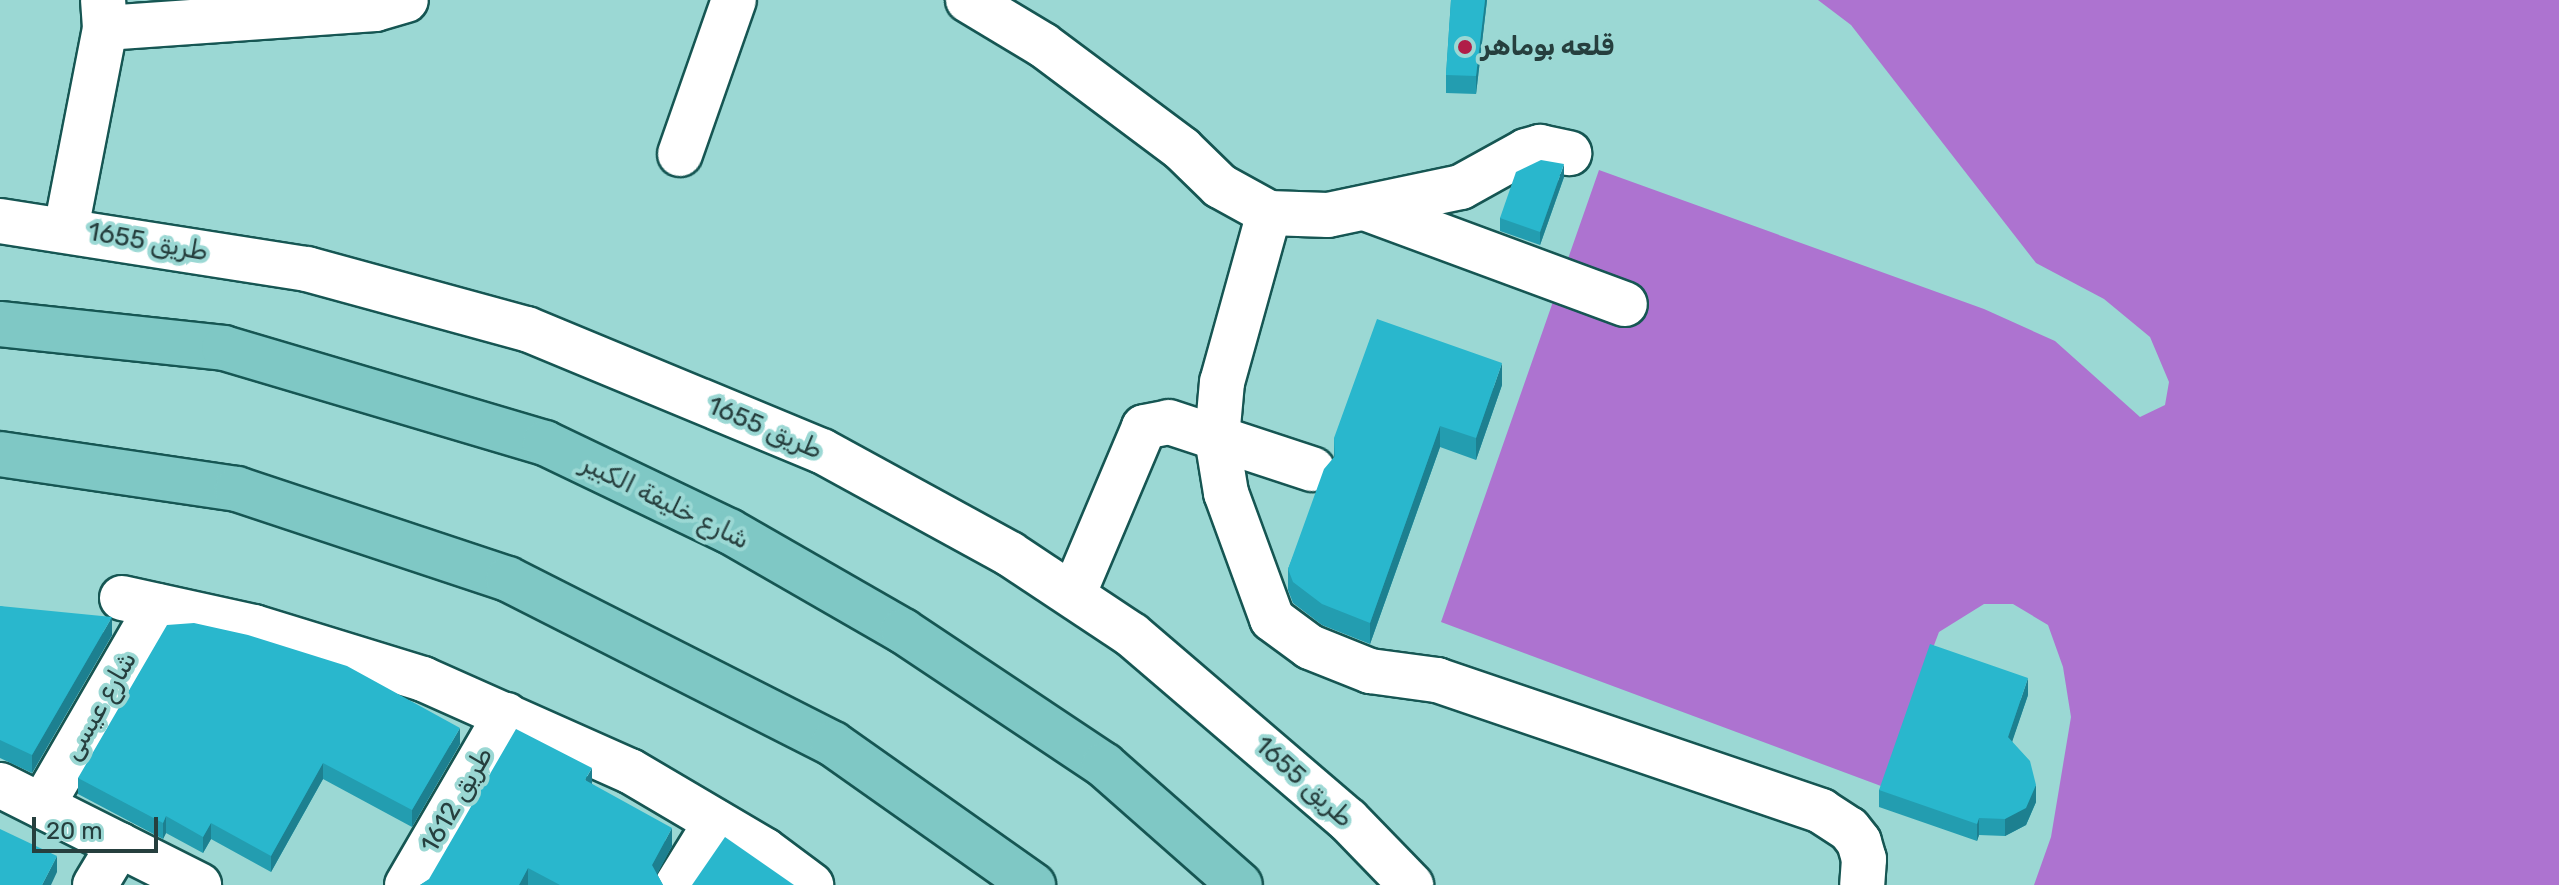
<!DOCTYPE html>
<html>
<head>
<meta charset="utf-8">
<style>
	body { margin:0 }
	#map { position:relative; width:2559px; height:885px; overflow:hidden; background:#9bd8d4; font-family:Rubik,"Noto Sans Arabic",sans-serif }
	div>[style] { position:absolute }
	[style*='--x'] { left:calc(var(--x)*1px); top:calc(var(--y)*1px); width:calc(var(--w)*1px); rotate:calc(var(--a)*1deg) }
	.water>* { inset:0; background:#ad73d0 }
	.roads { filter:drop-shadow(2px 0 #165653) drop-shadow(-2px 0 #165653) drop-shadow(0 2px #165653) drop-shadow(0 -2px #165653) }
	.minor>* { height:44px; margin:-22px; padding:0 22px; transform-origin:22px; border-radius:22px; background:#fff }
	.major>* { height:44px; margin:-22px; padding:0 22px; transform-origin:22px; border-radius:22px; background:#7fc8c5 }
	.wall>* { inset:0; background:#239db0 }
	.shaded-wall>* { inset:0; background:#1d8090 }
	.building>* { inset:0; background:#29b7cd }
	.dots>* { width:22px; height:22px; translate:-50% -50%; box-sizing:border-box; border:4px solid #9bd8d4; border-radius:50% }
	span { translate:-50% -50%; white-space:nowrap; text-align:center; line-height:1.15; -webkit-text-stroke:8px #9bd8d4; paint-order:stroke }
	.poi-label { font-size:26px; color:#263f3e; font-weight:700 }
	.left { translate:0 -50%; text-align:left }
	.street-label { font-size:26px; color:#263f3e }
	.scale { position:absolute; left:32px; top:817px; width:126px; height:36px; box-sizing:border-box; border:4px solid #263f3e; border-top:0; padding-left:10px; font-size:24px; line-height:28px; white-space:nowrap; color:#263f3e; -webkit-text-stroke:6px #9bd8d4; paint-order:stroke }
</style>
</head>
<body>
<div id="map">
	<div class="water">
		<i style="clip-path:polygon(1818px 0,2559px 0,2559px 885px,2034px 885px,2051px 837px,2071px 717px,2063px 667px,2048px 625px,2013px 604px,1984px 604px,1939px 632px,1881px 786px,1441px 622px,1599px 170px,1984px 309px,2055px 341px,2140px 417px,2165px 405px,2169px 382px,2150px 337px,2104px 299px,2036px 263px,1851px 25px)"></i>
	</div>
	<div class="roads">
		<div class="minor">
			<i style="--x:968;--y:0;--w:87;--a:31"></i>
			<i style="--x:1043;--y:45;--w:174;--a:36.8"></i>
			<i style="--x:1182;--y:149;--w:53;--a:44.2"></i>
			<i style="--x:1220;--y:186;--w:56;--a:28.9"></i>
			<i style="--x:1269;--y:213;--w:59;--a:1.9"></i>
			<i style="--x:1328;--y:215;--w:136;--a:-11.9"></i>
			<i style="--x:1461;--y:187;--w:74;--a:-29"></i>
			<i style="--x:1526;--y:151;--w:15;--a:-16"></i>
			<i style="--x:1540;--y:147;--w:30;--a:12"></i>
			<i style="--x:105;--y:28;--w:271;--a:-4"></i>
			<i style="--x:375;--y:9;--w:32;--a:-16"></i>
			<i style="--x:680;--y:154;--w:163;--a:-70.7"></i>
			<i style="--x:1365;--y:208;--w:277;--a:20.3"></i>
			<i style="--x:1269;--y:213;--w:175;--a:105.5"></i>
			<i style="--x:1222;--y:382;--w:56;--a:95.1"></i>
			<i style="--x:1217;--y:438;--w:56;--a:80.7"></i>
			<i style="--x:1226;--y:493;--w:134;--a:69.9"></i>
			<i style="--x:1272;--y:619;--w:47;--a:36.4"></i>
			<i style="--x:1310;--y:647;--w:65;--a:21.8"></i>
			<i style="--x:1370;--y:671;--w:68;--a:7.7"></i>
			<i style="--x:1437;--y:680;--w:406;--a:18.8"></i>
			<i style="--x:1821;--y:811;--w:33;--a:33"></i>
			<i style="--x:1849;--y:829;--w:16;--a:52"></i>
			<i style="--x:1859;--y:842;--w:18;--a:74"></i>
			<i style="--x:1864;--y:859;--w:26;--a:94"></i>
			<i style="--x:0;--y:221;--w:311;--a:8.9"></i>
			<i style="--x:307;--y:269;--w:228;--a:15.3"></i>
			<i style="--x:527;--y:329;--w:319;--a:22.5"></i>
			<i style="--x:822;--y:451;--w:214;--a:28.7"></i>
			<i style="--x:1010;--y:554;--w:146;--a:33.6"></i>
			<i style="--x:1132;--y:635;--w:284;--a:40.6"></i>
			<i style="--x:1348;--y:820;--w:91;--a:45.9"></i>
			<i style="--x:66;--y:229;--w:205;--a:-79"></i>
			<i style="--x:105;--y:28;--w:28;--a:-94"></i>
			<i style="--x:1074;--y:593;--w:180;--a:-67.1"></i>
			<i style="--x:1144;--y:427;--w:25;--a:-11"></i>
			<i style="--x:1169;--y:422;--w:151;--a:18.2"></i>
			<i style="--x:122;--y:598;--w:135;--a:12.4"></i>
			<i style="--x:254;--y:627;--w:177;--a:17.1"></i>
			<i style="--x:423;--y:679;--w:227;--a:24"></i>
			<i style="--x:630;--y:771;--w:156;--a:30.5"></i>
			<i style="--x:764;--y:850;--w:59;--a:36.7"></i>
			<i style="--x:0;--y:785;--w:223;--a:26.7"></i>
			<i style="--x:42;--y:806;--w:231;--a:-59.9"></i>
			<i style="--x:95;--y:885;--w:47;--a:-59"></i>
			<i style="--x:407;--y:885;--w:197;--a:-59.8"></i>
			<i style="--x:677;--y:885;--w:74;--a:-58.2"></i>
		</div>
		<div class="major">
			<i style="--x:0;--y:324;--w:225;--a:6.1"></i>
			<i style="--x:224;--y:348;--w:335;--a:16.5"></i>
			<i style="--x:545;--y:443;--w:204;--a:25.6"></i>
			<i style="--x:729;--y:531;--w:201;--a:29.9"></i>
			<i style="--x:903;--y:631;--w:242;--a:33.7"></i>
			<i style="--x:1104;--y:765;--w:181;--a:41.4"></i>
			<i style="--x:0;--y:454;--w:240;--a:8.4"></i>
			<i style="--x:237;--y:489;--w:286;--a:18.4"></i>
			<i style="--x:508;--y:579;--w:364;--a:26.9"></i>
			<i style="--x:833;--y:744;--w:245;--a:35.2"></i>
		</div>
	</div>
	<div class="wall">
		<i style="clip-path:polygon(1451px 0,1487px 0,1476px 94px,1446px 93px,1446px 75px)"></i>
		<i style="clip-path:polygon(1564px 177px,1540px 245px,1500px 231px,1500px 218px)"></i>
		<i style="clip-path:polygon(1502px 385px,1476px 460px,1440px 447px,1370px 644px,1322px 625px,1293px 603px,1288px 590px,1288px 569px,1334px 457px,1334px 438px)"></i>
		<i style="clip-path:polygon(0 606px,112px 635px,32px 773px,0 758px)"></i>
		<i style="clip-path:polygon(2028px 695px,2012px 741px,2036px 802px,2026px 825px,2005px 836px,1979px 835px,1977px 841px,1879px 807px,1879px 790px)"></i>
		<i style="clip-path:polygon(460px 744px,412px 827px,323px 779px,271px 872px,211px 839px,203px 853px,166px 833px,163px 839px,78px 794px,78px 778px)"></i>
		<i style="clip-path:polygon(592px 784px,672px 846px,657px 874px,663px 885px,420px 885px)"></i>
	</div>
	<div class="shaded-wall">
		<i style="clip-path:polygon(1485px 0,1487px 0,1476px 94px,1476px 76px)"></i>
		<i style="clip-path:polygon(1564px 164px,1564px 177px,1540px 245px,1540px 232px)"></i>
		<i style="clip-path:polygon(1502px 363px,1502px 385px,1476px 460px,1476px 438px)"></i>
		<i style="clip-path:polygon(1440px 426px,1440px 447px,1370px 644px,1370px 623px)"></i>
		<i style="clip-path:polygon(112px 617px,112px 635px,32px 773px,32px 755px)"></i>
		<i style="clip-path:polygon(2028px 678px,2028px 695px,2008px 754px,2008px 737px)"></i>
		<i style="clip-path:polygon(460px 728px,460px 744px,412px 827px,412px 810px)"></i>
		<i style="clip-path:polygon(323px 763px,323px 779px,271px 872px,271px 856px)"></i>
		<i style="clip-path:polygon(592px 768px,592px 786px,585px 780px)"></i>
		<i style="clip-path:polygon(2036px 785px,2036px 802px,2026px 825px,2005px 836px,2005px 819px)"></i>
		<i style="clip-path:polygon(166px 816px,166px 833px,163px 839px,163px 823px)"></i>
		<i style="clip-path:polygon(1979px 818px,1979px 835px,1977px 841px,1977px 824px)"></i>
		<i style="clip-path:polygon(211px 823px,211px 839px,203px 853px,203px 837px)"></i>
		<i style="clip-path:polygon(672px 828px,672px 846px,652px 883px,652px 865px)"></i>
		<i style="clip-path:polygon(57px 856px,57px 872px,51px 885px,42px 885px)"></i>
		<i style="clip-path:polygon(528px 868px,528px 885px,519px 885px)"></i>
	</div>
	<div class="building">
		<i style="clip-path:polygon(1451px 0,1485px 0,1476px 76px,1446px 75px)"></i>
		<i style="clip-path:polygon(1541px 160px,1564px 164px,1540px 232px,1500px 218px,1516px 172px)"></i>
		<i style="clip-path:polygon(1377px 319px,1502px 363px,1476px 438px,1440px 426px,1370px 623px,1322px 604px,1293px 582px,1288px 569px,1324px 469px,1335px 456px,1334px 438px)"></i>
		<i style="clip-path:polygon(0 606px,112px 617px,32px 755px,0 740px)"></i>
		<i style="clip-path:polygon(194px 623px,248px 635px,347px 666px,460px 728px,412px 810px,323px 763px,271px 856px,211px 823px,203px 837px,166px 816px,163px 823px,78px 778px,167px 625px)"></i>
		<i style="clip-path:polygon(1930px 644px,2028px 678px,2008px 737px,2030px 761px,2036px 785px,2026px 808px,2005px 819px,1979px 818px,1977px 824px,1879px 790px)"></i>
		<i style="clip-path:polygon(516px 729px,592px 768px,585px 780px,672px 828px,652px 865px,663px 885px,560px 885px,528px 868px,519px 885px,420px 885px,429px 879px)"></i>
		<i style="clip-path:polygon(0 829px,57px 856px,42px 885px,0 885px)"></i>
		<i style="clip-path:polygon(725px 837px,794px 885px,692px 885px)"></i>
	</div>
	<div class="dots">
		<i style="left:1465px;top:47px;background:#b01e48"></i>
	</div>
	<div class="poi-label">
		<span class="left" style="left:1481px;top:47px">قلعه بوماهر</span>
	</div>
	<div class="street-label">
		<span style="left:148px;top:242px;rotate:10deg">طريق 1655</span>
		<span style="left:765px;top:428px;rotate:23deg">طريق 1655</span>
		<span style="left:665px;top:502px;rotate:26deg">شارع خليفة الكبير</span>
		<span style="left:100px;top:706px;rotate:-60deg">شارع عيسى</span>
		<span style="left:1304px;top:782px;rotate:42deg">طريق 1655</span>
		<span style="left:457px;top:800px;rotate:-60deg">طريق 1612</span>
	</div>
	<div class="scale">20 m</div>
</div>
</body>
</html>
